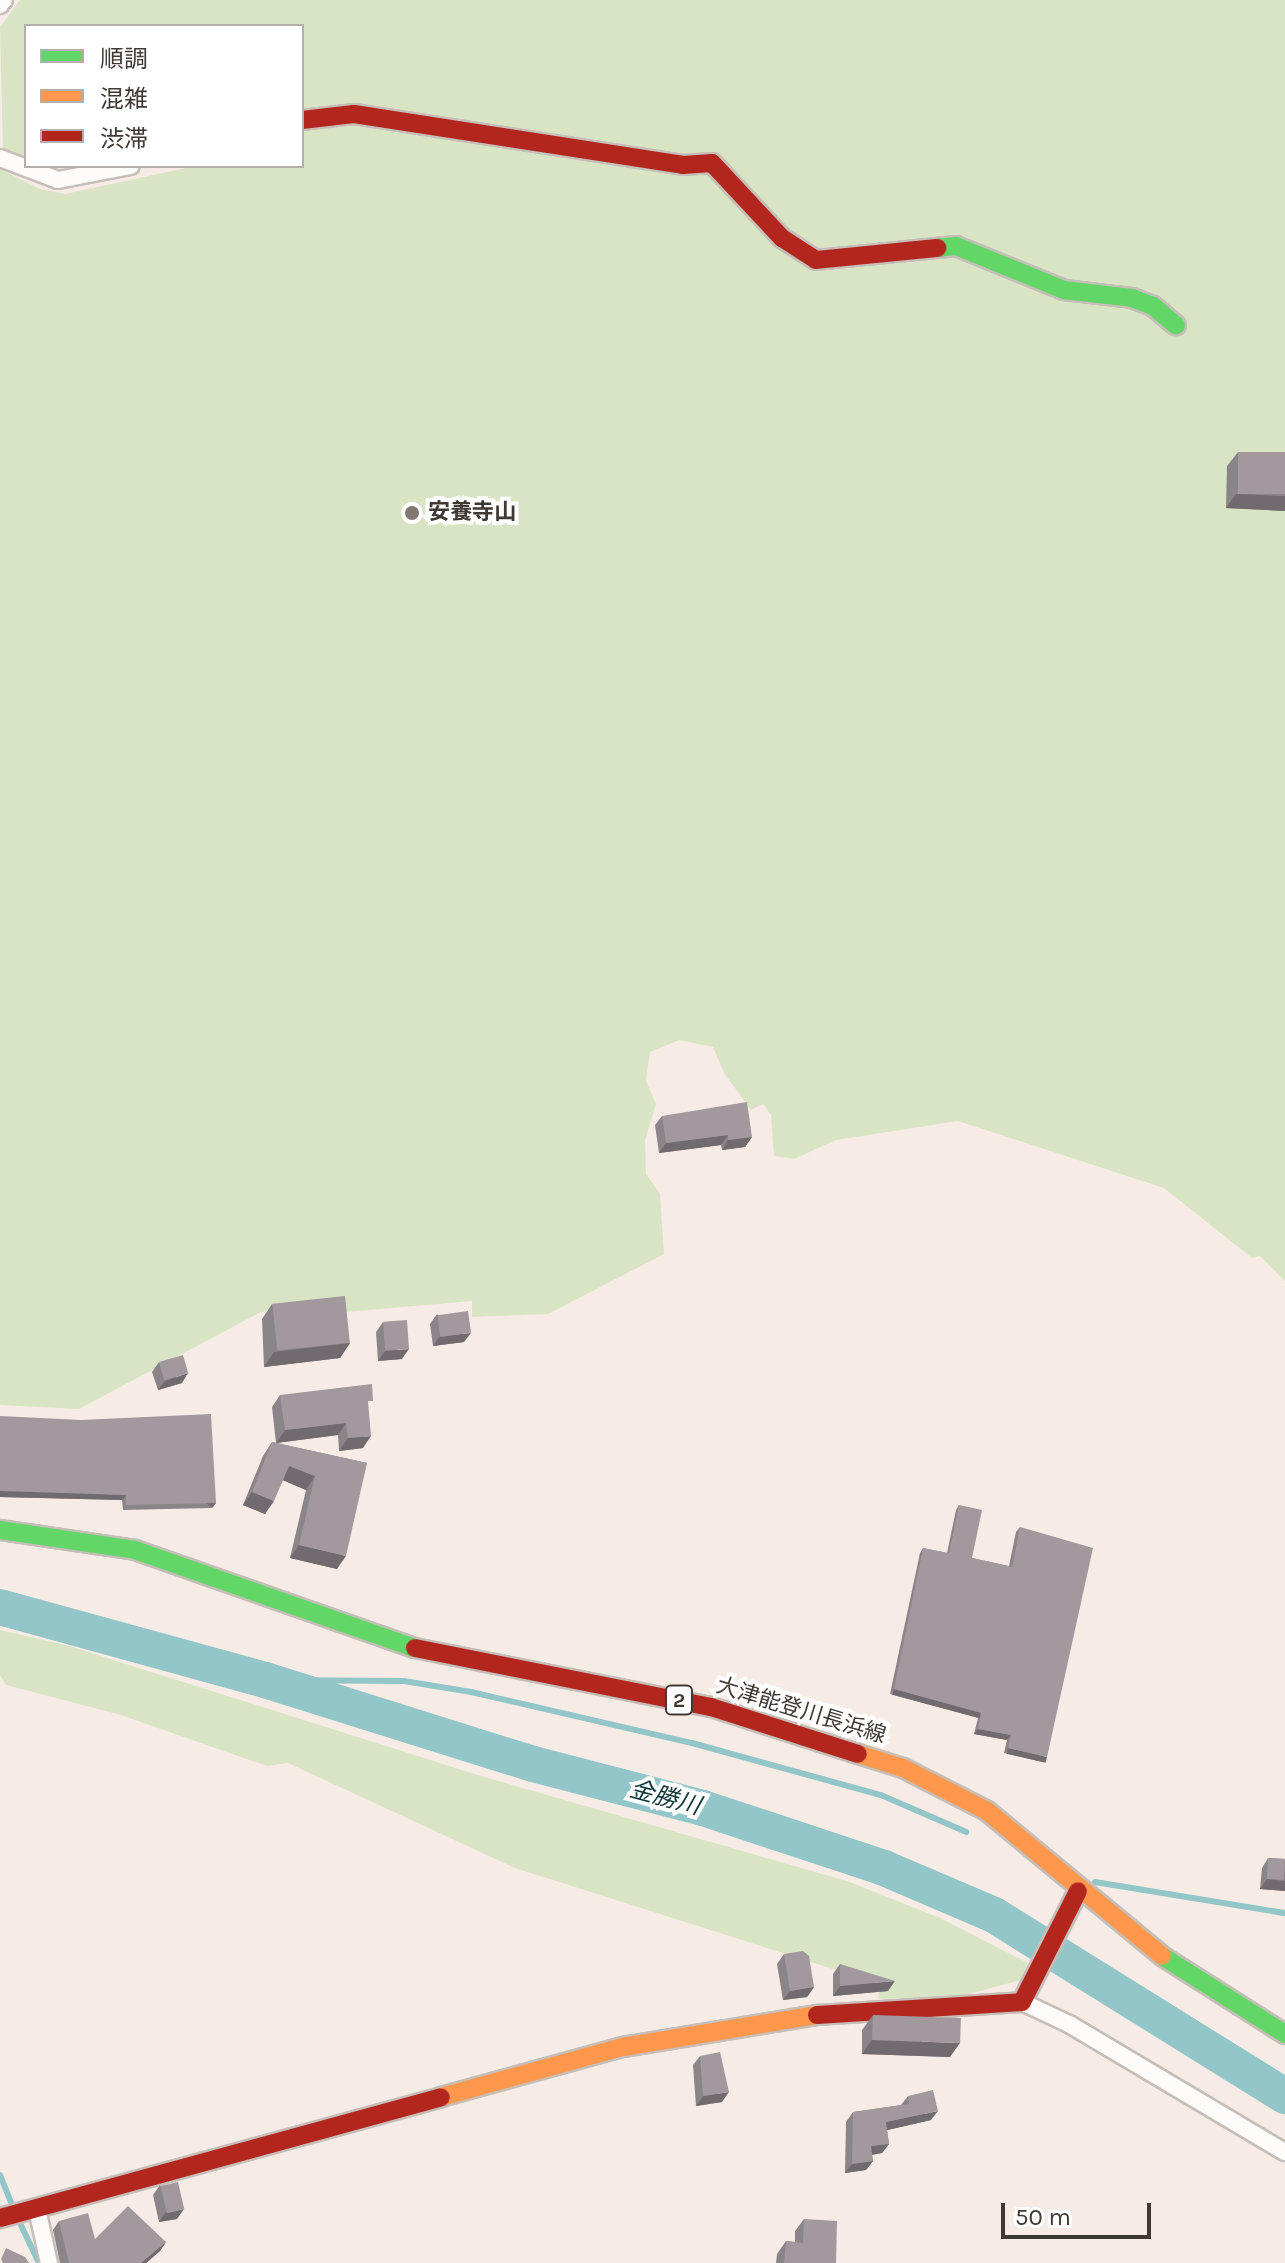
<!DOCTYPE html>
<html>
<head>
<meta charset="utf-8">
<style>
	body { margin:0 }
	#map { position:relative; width:1285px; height:2263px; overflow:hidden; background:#f6ece5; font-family:Karla,"Noto Sans JP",sans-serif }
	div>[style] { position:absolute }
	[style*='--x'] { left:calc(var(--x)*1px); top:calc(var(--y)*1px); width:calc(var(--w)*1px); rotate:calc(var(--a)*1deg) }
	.green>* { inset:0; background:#d9e4c5 }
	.stream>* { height:6px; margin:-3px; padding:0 3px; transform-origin:3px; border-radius:3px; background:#93c6c8 }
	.river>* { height:36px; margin:-18px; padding:0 18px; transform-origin:18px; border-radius:18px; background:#93c6c8 }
	.roads { filter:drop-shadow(2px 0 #c6beb8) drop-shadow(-2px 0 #c6beb8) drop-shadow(0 2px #c6beb8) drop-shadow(0 -2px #c6beb8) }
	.street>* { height:16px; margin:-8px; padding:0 8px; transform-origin:8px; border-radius:8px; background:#fefcfb }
	.fast>* { height:18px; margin:-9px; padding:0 9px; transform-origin:9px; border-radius:9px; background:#63d668 }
	.slow>* { height:18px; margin:-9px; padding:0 9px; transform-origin:9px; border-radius:9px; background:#ff974d }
	.jam>* { height:18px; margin:-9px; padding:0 9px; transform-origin:9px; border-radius:9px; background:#b3261e }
	.wall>* { inset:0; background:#8b8489 }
	.shaded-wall>* { inset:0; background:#716b6f; transform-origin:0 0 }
	.building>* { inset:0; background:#a2999f; transform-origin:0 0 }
	.dots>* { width:22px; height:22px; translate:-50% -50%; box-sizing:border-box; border:4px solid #fff; border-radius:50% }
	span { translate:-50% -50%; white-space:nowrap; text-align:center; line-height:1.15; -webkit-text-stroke:8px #fff; paint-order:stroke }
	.shield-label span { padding:2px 6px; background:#fff; border:2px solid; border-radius:6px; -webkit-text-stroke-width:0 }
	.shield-label { font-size:20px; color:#403833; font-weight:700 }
	.poi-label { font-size:22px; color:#403833; font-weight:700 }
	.left { translate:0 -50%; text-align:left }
	.street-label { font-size:22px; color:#403833 }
	.water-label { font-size:24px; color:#0f3638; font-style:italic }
	.legend { position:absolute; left:24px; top:24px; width:280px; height:144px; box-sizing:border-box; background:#fff; border:2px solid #b3afad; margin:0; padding:10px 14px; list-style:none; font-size:24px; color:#403833 }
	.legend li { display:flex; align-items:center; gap:16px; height:40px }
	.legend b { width:40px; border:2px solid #b3afad }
	.scale { position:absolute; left:1001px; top:2203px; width:150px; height:36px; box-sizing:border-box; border:4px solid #403833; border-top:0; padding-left:10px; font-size:24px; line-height:28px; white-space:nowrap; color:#403833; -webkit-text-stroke:6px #fff; paint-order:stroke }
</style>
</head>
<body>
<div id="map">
	<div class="green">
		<i style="clip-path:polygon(20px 0,1285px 0,1285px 1281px,1260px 1256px,1252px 1258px,1164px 1188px,958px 1121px,836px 1140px,794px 1159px,774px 1156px,771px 1115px,763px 1104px,751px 1110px,724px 1073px,713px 1047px,679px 1040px,650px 1052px,646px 1081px,656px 1104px,645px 1140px,646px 1174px,660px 1194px,664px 1254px,548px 1314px,472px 1317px,472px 1301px,346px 1312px,330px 1298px,259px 1313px,79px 1409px,0 1405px,0 169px,40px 189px,65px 194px,195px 166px,302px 166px,302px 26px,26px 26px,26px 157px,3px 149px,0 27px)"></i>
		<i style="clip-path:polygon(0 1630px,69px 1646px,481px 1776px,850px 1882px,940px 1918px,1028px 1963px,1021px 1980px,958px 1997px,879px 1999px,877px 1983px,515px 1868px,288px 1763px,267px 1766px,121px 1715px,6px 1685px,0 1675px)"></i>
	</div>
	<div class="stream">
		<i style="--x:265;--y:1680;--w:139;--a:0.4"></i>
		<i style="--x:404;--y:1681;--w:68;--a:9.3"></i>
		<i style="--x:471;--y:1692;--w:227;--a:13"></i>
		<i style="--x:692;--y:1743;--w:196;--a:15.4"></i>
		<i style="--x:881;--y:1795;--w:93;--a:23.5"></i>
		<i style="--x:1095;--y:1882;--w:193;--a:9.3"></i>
		<i style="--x:0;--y:2175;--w:37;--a:68"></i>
		<i style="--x:18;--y:2219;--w:49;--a:64.5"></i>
	</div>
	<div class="river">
		<i style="--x:0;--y:1607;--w:275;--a:15.4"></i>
		<i style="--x:265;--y:1680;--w:281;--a:17.4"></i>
		<i style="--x:533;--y:1764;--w:176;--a:14.5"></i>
		<i style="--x:703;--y:1808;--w:191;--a:18.3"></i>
		<i style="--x:884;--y:1868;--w:120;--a:23.1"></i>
		<i style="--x:994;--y:1915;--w:343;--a:31.9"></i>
	</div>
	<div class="roads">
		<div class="street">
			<i style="--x:0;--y:5;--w:6;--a:-51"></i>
			<i style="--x:0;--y:158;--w:62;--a:20.8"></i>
			<i style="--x:58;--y:180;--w:74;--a:-10.9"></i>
			<i style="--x:1022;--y:2002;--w:52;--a:25.1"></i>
			<i style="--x:1069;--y:2024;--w:251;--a:30.7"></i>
			<i style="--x:37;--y:2209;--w:55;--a:77.5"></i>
		</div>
		<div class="fast">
			<i style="--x:937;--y:248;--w:19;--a:-6"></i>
			<i style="--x:956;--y:246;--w:117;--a:22.2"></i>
			<i style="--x:1064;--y:290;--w:68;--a:6.7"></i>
			<i style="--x:1132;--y:298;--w:22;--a:21"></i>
			<i style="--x:1153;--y:306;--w:30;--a:40"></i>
			<i style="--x:0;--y:1530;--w:136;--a:8.4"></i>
			<i style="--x:135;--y:1550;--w:297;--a:19.3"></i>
			<i style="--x:1162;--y:1956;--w:146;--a:32.4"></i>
		</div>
		<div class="slow">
			<i style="--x:858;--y:1754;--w:47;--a:17.3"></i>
			<i style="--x:903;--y:1768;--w:94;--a:27.1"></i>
			<i style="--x:987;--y:1811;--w:227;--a:39.6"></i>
			<i style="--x:441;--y:2097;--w:189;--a:-15.4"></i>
			<i style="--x:623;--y:2047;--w:197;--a:-9.4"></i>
		</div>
		<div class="jam">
			<i style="--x:302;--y:120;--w:52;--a:-6.6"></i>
			<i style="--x:354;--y:114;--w:333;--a:8.8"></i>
			<i style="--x:683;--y:165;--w:29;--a:-4"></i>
			<i style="--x:712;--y:163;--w:103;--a:47"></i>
			<i style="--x:782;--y:238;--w:40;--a:32.9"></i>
			<i style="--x:816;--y:260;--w:122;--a:-5.7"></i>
			<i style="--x:415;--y:1648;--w:302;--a:11.3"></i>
			<i style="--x:711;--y:1707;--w:154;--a:17.7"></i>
			<i style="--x:817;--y:2015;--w:205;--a:-3.6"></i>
			<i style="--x:1022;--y:2002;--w:124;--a:-63.2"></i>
			<i style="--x:0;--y:2218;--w:457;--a:-15.3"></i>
		</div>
	</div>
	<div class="wall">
		<i style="clip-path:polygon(1238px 452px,1285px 452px,1285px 511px,1226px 508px,1227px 466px)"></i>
		<i style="clip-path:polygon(662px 1116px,752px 1137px,745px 1147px,722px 1150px,721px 1145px,659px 1153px,655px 1125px)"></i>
		<i style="clip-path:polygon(272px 1304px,350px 1343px,340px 1358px,264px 1367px,262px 1319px)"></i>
		<i style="clip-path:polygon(437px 1314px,464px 1342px,433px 1346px,430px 1324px)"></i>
		<i style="clip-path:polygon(383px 1322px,402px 1359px,378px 1361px,376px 1332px)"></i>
		<i style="clip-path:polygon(159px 1362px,182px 1383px,158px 1390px,152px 1372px)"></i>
		<i style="clip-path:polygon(280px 1395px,368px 1408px,363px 1448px,339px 1451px,338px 1435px,276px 1443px,272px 1407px)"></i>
		<i style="clip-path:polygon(0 1416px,216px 1503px,212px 1508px,123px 1510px,122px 1500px,0 1497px)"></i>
		<i style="clip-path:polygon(272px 1442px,367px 1463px,337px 1569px,290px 1558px,306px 1490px,283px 1480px,265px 1514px,243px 1505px,263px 1456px)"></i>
		<i style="clip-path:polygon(959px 1505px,972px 1558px,1009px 1566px,1016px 1532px,1020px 1527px,1043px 1762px,1004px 1753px,1007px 1740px,974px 1734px,978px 1718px,890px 1694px,920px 1553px,923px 1548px,947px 1553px,956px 1510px)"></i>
		<i style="clip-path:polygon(1268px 1858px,1285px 1859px,1285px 1891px,1260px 1889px,1262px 1868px)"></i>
		<i style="clip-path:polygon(784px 1954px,814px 1987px,807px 1997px,783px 2000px,777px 1964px)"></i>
		<i style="clip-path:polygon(840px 1964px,888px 1991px,833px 1996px,833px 1974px)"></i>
		<i style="clip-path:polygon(873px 2015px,950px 2057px,862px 2054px,862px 2030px)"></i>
		<i style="clip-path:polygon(700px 2056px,722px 2102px,696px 2106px,693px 2065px)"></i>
		<i style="clip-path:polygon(908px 2096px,931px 2120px,887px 2130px,889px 2144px,882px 2153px,872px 2155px,873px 2161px,866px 2170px,845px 2173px,846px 2122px,853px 2112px,901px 2105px)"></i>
		<i style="clip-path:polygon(160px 2185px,177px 2219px,159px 2222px,153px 2195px)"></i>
		<i style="clip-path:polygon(804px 2219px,836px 2263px,776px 2263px,777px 2254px,786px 2241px,795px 2242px,795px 2231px)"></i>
		<i style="clip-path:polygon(59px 2221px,95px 2239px,166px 2242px,160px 2251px,146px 2263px,60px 2263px,53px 2230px)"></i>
	</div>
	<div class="shaded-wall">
		<i style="clip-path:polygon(1236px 494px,1285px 496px,1285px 511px,1226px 508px)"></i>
		<i style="clip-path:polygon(728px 1135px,721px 1145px,659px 1153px,666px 1143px)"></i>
		<i style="clip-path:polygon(752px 1137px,745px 1147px,722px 1150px,728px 1140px)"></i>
		<i style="clip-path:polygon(471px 1333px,464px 1342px,433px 1346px,440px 1336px)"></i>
		<i style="clip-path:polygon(350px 1343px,340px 1358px,264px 1367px,274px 1352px)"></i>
		<i style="clip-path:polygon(409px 1349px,402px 1359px,378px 1361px,385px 1351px)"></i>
		<i style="clip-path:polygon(188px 1373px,182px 1383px,158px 1390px,165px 1381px)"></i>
		<i style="clip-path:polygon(346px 1423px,338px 1435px,276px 1443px,285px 1430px)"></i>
		<i style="clip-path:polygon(371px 1436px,363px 1448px,339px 1451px,348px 1438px)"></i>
		<i style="clip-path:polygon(289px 1466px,315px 1476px,306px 1490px,280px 1479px)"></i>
		<i style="clip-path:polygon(0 1491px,28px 1491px,126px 1495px,122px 1500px,0 1497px)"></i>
		<i style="clip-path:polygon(252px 1492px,274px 1501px,265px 1514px,243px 1505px)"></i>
		<i style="left:216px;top:1503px;width:6px;height:90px;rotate:129deg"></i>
		<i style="clip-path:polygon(299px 1545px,346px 1556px,337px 1569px,290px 1558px)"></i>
		<i style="left:894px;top:1689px;width:90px;height:6px;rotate:15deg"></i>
		<i style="clip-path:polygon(978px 1729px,1011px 1735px,1007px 1740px,974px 1734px)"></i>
		<i style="left:1008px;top:1748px;width:40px;height:6px;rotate:13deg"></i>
		<i style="clip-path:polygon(1267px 1879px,1285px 1881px,1285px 1891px,1260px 1889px)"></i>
		<i style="clip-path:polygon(895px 1981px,888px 1991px,833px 1996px,840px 1986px)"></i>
		<i style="clip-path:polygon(814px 1987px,807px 1997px,783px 2000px,790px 1991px)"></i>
		<i style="clip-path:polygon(872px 2040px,960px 2043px,950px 2057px,862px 2054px)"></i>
		<i style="clip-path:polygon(729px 2092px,722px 2102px,696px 2106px,703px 2096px)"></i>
		<i style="clip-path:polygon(938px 2111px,931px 2120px,879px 2132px,886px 2122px)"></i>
		<i style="clip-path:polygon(889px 2144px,882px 2153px,864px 2156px,871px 2146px)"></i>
		<i style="clip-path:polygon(873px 2161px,866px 2170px,845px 2173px,852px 2164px)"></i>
		<i style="clip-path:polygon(184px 2209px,177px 2219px,159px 2222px,166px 2212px)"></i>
		<i style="clip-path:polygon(166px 2242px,160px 2251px,146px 2263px,141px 2263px)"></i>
	</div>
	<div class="building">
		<i style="left:1238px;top:452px;width:47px;height:42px"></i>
		<i style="clip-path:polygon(747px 1102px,752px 1137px,728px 1140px,728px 1135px,666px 1143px,662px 1116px)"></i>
		<i style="left:345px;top:1296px;width:47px;height:73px;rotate:84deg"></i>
		<i style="left:468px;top:1311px;width:22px;height:31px;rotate:82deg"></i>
		<i style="left:407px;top:1320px;width:29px;height:24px;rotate:86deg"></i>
		<i style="left:183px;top:1355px;width:19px;height:25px;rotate:74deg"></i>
		<i style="clip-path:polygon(372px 1384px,373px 1401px,368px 1401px,371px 1436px,348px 1438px,346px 1423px,285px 1430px,280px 1395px)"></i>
		<i style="clip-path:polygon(211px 1414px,216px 1503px,126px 1505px,126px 1495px,0 1491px,0 1416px,81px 1420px)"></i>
		<i style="clip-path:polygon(272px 1442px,367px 1463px,346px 1556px,299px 1545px,315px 1476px,289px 1466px,274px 1501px,252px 1492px)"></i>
		<i style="clip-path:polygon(959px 1505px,982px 1510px,972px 1558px,1012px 1567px,1020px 1527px,1093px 1548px,1047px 1757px,1008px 1748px,1011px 1735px,978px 1729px,981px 1713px,894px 1689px,923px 1548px,949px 1553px)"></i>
		<i style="left:1268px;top:1858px;width:17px;height:21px;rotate:3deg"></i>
		<i style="clip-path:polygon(803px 1951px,809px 1956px,814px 1987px,790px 1991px,784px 1954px)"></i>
		<i style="clip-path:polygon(840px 1964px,895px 1981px,840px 1986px)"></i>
		<i style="left:873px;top:2015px;width:88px;height:25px;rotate:2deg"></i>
		<i style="clip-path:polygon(720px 2052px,729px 2092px,703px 2096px,700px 2056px)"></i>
		<i style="clip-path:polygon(933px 2090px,938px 2111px,886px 2122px,889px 2144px,871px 2146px,873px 2161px,852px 2164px,853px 2112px,909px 2104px,908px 2096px)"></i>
		<i style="left:178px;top:2182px;width:28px;height:18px;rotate:77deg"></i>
		<i style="clip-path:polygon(128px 2206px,166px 2242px,141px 2263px,69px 2263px,59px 2221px,88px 2213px,95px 2239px)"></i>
		<i style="clip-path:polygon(804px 2219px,837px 2221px,836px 2263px,784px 2263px,786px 2241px,803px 2243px)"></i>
		<i style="clip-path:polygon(6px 2248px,25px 2257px,29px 2263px,3px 2263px,1px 2259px)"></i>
	</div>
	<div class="dots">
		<i style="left:412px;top:513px;background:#807771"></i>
	</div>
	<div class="shield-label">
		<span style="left:679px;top:1700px">2</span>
	</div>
	<div class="poi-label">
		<span class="left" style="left:428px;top:513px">安養寺山</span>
	</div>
	<div class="street-label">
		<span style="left:801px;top:1711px;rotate:17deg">大津能登川長浜線</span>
	</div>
	<div class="water-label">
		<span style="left:665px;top:1798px;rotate:15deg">金勝川</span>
	</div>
	<ul class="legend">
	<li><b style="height:10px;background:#63d668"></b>順調</li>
	<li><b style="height:10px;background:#ff974d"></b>混雑</li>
	<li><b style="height:10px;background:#b3261e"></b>渋滞</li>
	</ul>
	<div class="scale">50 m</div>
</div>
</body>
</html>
